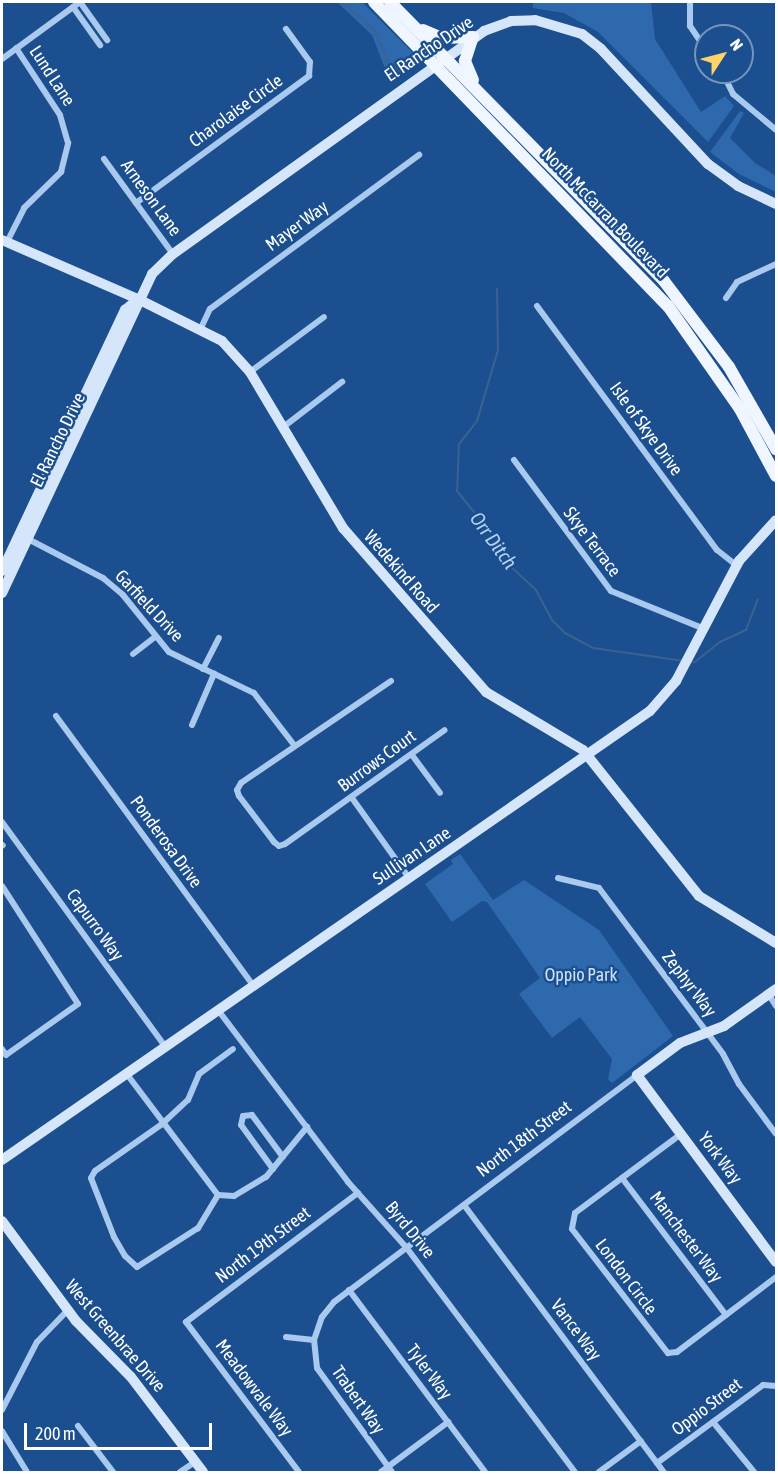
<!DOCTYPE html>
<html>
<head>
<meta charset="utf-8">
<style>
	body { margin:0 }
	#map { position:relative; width:778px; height:1474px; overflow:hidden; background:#1b4f8f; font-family:"Asap Condensed",sans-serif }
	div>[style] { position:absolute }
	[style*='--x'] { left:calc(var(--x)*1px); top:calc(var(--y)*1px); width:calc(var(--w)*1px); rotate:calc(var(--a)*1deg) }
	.green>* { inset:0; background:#2e69ad }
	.stream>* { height:2px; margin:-1px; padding:0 1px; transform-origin:1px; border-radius:1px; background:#3c6290 }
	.street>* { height:6px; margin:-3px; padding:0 3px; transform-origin:3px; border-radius:3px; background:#a9c9ee }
	.secondary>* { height:10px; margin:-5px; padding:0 5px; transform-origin:5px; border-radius:5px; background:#d6e6fa }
	.primary>* { height:12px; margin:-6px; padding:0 6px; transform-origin:6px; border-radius:6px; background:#f0f6ff }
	span { translate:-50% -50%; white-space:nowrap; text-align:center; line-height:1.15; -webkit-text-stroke:5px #1b4f8f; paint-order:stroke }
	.street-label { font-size:18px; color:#fff }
	.park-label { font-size:18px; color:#cfe3fa }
	.water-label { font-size:20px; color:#b5d3f5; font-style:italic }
	.frame { position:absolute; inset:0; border:3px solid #fff; pointer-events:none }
	.north { position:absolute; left:694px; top:24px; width:60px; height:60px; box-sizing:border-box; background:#1b4f8f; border:2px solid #7695bc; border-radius:50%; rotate:54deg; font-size:16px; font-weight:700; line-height:24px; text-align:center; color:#fff }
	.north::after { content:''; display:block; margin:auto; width:21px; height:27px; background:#ffd166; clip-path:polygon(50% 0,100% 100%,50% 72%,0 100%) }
	.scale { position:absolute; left:24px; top:1423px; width:188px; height:27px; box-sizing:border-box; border:3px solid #fff; border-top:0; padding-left:8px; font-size:18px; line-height:21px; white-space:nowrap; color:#fff; -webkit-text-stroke:4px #1b4f8f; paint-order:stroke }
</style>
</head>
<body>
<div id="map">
	<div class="green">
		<i style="clip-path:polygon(337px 2px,362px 2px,414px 54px,413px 67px,391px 84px,372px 35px)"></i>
		<i style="clip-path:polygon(533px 2px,651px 2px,655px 39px,701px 112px,725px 96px,734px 106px,708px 142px,598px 32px,564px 13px,533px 8px)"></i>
		<i style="clip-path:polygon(740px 111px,744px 113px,730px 138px,755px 163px,776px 176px,776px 192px,739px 174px,710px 152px)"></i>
		<i style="clip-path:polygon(460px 854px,493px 900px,524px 880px,599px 930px,673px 1036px,612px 1083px,608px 1079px,612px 1059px,580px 1017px,552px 1038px,519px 994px,540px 978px,487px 902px,482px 901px,452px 922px,425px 884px,453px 864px,451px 860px)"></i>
	</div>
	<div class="stream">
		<i style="--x:342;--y:2;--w:43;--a:41.2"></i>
		<i style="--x:374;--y:30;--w:53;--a:65.4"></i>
		<i style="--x:497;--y:289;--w:61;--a:89.1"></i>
		<i style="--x:498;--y:350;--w:74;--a:106.5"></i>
		<i style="--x:477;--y:421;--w:29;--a:128"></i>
		<i style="--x:459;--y:444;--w:47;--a:92.4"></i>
		<i style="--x:457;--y:491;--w:40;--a:51"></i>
		<i style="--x:482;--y:522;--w:44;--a:59.9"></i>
		<i style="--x:504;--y:560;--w:44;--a:43.2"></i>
		<i style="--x:536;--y:590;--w:34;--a:62"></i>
		<i style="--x:552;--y:620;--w:18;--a:45"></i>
		<i style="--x:565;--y:633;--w:32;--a:28"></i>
		<i style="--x:593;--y:648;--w:92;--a:8.1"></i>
		<i style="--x:689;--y:661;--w:6;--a:9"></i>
		<i style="--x:695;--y:662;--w:32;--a:-39"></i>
		<i style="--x:720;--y:642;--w:29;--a:-25"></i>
		<i style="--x:746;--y:630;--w:33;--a:-69"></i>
	</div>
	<div class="street">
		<i style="--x:80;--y:2;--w:47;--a:54.6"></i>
		<i style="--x:690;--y:2;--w:24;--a:90"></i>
		<i style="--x:690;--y:26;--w:29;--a:56"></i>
		<i style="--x:73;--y:7;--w:47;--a:54.6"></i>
		<i style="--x:2;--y:59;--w:97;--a:-36.2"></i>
		<i style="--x:722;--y:72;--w:25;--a:63"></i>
		<i style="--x:733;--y:94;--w:56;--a:39.9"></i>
		<i style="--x:104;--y:159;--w:117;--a:54"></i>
		<i style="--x:136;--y:203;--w:215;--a:-36.3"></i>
		<i style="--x:309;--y:76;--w:14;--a:-86"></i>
		<i style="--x:310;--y:62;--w:41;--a:-126"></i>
		<i style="--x:7;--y:242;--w:38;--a:-63"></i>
		<i style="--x:24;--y:208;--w:52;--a:-44.2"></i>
		<i style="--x:61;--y:172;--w:30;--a:-76"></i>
		<i style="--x:68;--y:143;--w:29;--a:-106"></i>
		<i style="--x:60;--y:115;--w:80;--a:-123.3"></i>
		<i style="--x:726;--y:298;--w:19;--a:-55"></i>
		<i style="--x:737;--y:282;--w:43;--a:-24.8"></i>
		<i style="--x:537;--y:306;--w:303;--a:53.6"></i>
		<i style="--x:717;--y:550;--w:24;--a:38"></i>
		<i style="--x:201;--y:328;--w:21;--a:-65"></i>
		<i style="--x:210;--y:309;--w:260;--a:-36.4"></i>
		<i style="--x:250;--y:372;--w:92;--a:-36.6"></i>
		<i style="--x:282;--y:428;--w:76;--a:-37.5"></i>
		<i style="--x:514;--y:460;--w:163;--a:53.5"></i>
		<i style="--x:611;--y:591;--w:98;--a:22.1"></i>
		<i style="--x:28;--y:539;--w:85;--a:27.5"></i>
		<i style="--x:103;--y:578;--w:26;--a:40"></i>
		<i style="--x:123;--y:595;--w:73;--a:51.1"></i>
		<i style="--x:169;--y:652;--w:94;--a:25.8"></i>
		<i style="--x:254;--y:693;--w:66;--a:52.4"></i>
		<i style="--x:133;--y:654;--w:28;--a:-38"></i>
		<i style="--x:203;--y:669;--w:35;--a:-63"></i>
		<i style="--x:391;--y:681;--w:181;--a:145.8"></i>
		<i style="--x:241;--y:783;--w:8;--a:120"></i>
		<i style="--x:237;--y:790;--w:6;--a:72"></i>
		<i style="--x:239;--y:796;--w:58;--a:52.7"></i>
		<i style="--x:274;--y:842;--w:6;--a:39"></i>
		<i style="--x:279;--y:846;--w:6;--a:-18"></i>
		<i style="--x:285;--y:844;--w:196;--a:-35.5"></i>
		<i style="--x:56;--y:716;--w:333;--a:53.8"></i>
		<i style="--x:192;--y:725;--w:56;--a:-66.7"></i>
		<i style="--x:412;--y:755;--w:47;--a:53.6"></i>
		<i style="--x:352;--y:798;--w:98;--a:54.5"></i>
		<i style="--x:2;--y:822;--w:277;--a:54"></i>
		<i style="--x:2;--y:846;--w:1;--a:-45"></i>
		<i style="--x:558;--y:878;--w:42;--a:13.7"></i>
		<i style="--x:599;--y:888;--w:207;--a:53.2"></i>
		<i style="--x:723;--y:1054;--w:34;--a:62"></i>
		<i style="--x:739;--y:1084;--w:62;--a:53.5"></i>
		<i style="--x:2;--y:886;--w:140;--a:57.2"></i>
		<i style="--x:78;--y:1004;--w:88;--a:144.7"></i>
		<i style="--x:6;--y:1055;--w:7;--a:-124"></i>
		<i style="--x:769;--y:995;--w:13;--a:58"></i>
		<i style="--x:218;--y:1010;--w:216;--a:52.9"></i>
		<i style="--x:348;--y:1182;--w:87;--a:48.3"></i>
		<i style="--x:406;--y:1247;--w:281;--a:53.1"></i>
		<i style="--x:126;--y:1073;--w:153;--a:53"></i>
		<i style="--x:218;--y:1195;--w:16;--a:4"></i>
		<i style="--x:234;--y:1196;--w:37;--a:-31"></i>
		<i style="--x:266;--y:1177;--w:65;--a:-50.6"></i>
		<i style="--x:681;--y:1134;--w:132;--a:143.3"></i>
		<i style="--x:575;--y:1213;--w:16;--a:101"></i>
		<i style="--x:572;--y:1229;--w:157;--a:52.3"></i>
		<i style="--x:668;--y:1353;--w:9;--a:-6"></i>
		<i style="--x:677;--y:1352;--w:124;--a:-37.1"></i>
		<i style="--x:273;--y:1169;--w:54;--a:-126"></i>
		<i style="--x:241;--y:1125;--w:9;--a:-77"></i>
		<i style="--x:243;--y:1116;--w:9;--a:-6"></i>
		<i style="--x:252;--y:1115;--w:52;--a:53.6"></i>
		<i style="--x:622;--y:1178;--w:172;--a:52.8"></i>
		<i style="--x:218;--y:1195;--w:39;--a:121"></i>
		<i style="--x:198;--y:1228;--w:72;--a:147.4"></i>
		<i style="--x:137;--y:1267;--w:16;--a:-137"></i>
		<i style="--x:125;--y:1256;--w:22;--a:-120"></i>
		<i style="--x:114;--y:1237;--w:63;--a:-111.3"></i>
		<i style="--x:91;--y:1178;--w:8;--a:-60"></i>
		<i style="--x:95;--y:1171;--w:82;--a:-35"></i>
		<i style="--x:162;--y:1124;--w:35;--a:-43"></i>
		<i style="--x:188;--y:1100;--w:28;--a:-67"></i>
		<i style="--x:199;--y:1074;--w:42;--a:-36.3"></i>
		<i style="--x:464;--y:1205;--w:334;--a:53.2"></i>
		<i style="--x:349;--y:1290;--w:227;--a:53.2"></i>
		<i style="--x:286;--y:1337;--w:28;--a:6"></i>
		<i style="--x:2;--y:1410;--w:76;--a:-62.8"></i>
		<i style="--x:37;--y:1342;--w:45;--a:-45.9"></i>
		<i style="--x:713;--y:1422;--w:65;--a:50.6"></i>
		<i style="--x:78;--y:1426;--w:58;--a:52.7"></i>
		<i style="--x:2;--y:1431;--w:48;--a:58.6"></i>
		<i style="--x:657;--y:1463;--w:132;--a:-36.3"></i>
		<i style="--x:763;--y:1385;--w:13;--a:4"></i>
		<i style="--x:180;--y:1472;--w:18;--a:-34"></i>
		<i style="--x:299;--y:1472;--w:188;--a:-127"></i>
		<i style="--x:186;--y:1322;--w:215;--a:-36.9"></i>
		<i style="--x:381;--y:1472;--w:84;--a:-36.7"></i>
		<i style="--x:392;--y:1472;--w:128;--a:-125.8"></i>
		<i style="--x:317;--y:1368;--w:28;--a:-96"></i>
		<i style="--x:314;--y:1340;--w:24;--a:-71"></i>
		<i style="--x:322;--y:1317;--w:19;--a:-51"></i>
		<i style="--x:334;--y:1302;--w:379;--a:-36.8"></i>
		<i style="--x:599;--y:1472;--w:52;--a:-36.4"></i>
	</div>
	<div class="secondary">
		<i style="--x:2;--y:240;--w:148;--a:23.5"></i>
		<i style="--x:138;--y:299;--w:94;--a:26.6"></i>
		<i style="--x:222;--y:341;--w:42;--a:47.9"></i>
		<i style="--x:250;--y:372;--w:182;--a:59.2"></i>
		<i style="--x:343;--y:528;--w:218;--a:48.9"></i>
		<i style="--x:486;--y:692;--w:113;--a:30.9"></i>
		<i style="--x:583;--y:750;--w:186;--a:51.5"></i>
		<i style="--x:699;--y:896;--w:90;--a:31.4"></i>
		<i style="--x:2;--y:571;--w:289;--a:-64.8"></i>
		<i style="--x:125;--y:310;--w:17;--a:-40"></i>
		<i style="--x:2;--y:593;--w:353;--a:-64.8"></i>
		<i style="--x:152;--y:274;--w:29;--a:-44"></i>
		<i style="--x:173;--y:254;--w:383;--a:-35.6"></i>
		<i style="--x:484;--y:31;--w:29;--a:-20"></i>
		<i style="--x:511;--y:21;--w:24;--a:-2"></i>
		<i style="--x:535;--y:20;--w:49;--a:16.6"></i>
		<i style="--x:582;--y:34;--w:24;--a:38"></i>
		<i style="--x:601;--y:49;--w:157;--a:47.1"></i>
		<i style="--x:708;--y:164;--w:37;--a:36"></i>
		<i style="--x:738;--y:186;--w:42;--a:25.3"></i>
		<i style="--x:776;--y:989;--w:64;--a:144.6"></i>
		<i style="--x:724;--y:1026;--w:47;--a:158.9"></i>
		<i style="--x:680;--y:1043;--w:54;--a:143.3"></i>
		<i style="--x:637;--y:1075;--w:233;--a:53.4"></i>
		<i style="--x:2;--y:1160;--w:788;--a:-34.72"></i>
		<i style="--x:650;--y:711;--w:40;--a:-49"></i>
		<i style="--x:676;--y:681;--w:136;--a:-62.3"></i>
		<i style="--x:739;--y:561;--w:55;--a:-47.9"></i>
		<i style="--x:2;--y:1221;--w:124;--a:53.5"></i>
		<i style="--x:76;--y:1321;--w:78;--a:45.5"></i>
		<i style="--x:131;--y:1377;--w:119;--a:52.8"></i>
	</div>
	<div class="primary">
		<i style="--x:374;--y:2;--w:423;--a:46"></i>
		<i style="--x:668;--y:306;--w:126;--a:55"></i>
		<i style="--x:740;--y:409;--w:76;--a:61.8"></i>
		<i style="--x:390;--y:2;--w:391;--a:45.5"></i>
		<i style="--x:664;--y:281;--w:108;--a:52.9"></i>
		<i style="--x:729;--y:367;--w:95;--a:60.2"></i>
		<i style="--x:423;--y:30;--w:21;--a:23"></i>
		<i style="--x:442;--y:38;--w:31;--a:-2"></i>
		<i style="--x:473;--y:80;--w:21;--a:-113"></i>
		<i style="--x:465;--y:61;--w:25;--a:-72"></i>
	</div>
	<div class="street-label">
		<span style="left:429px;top:49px;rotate:-34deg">El Rancho Drive</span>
		<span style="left:52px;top:76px;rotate:57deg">Lund Lane</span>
		<span style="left:236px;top:111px;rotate:-36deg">Charolaise Circle</span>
		<span style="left:151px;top:198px;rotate:54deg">Arneson Lane</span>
		<span style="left:605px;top:213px;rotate:46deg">North McCarran Boulevard</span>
		<span style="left:297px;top:226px;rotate:-36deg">Mayer Way</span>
		<span style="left:646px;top:429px;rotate:54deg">Isle of Skye Drive</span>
		<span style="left:58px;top:440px;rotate:-64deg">El Rancho Drive</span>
		<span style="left:592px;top:542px;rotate:53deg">Skye Terrace</span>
		<span style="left:401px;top:572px;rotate:49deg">Wedekind Road</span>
		<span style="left:149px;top:606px;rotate:47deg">Garfield Drive</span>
		<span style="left:377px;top:761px;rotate:-36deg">Burrows Court</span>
		<span style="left:166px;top:842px;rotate:54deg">Ponderosa Drive</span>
		<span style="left:412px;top:856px;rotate:-34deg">Sullivan Lane</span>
		<span style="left:95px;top:925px;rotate:54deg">Capurro Way</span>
		<span style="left:689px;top:984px;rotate:53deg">Zephyr Way</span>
		<span style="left:524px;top:1139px;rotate:-37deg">North 18th Street</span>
		<span style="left:720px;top:1158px;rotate:53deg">York Way</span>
		<span style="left:410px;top:1230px;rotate:51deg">Byrd Drive</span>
		<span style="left:686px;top:1237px;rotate:53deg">Manchester Way</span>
		<span style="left:263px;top:1245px;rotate:-37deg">North 19th Street</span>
		<span style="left:626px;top:1277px;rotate:53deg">London Circle</span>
		<span style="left:576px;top:1330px;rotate:53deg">Vance Way</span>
		<span style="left:115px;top:1336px;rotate:49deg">West Greenbrae Drive</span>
		<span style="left:429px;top:1372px;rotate:53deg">Tyler Way</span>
		<span style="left:254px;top:1388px;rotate:53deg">Meadowvale Way</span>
		<span style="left:358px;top:1400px;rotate:55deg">Trabert Way</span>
		<span style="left:707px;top:1407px;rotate:-37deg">Oppio Street</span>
	</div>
	<div class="park-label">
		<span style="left:581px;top:975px">Oppio Park</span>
	</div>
	<div class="water-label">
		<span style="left:494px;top:540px;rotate:54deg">Orr Ditch</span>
	</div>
	<div class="frame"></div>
	<div class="north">N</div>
	<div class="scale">200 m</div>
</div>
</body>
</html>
